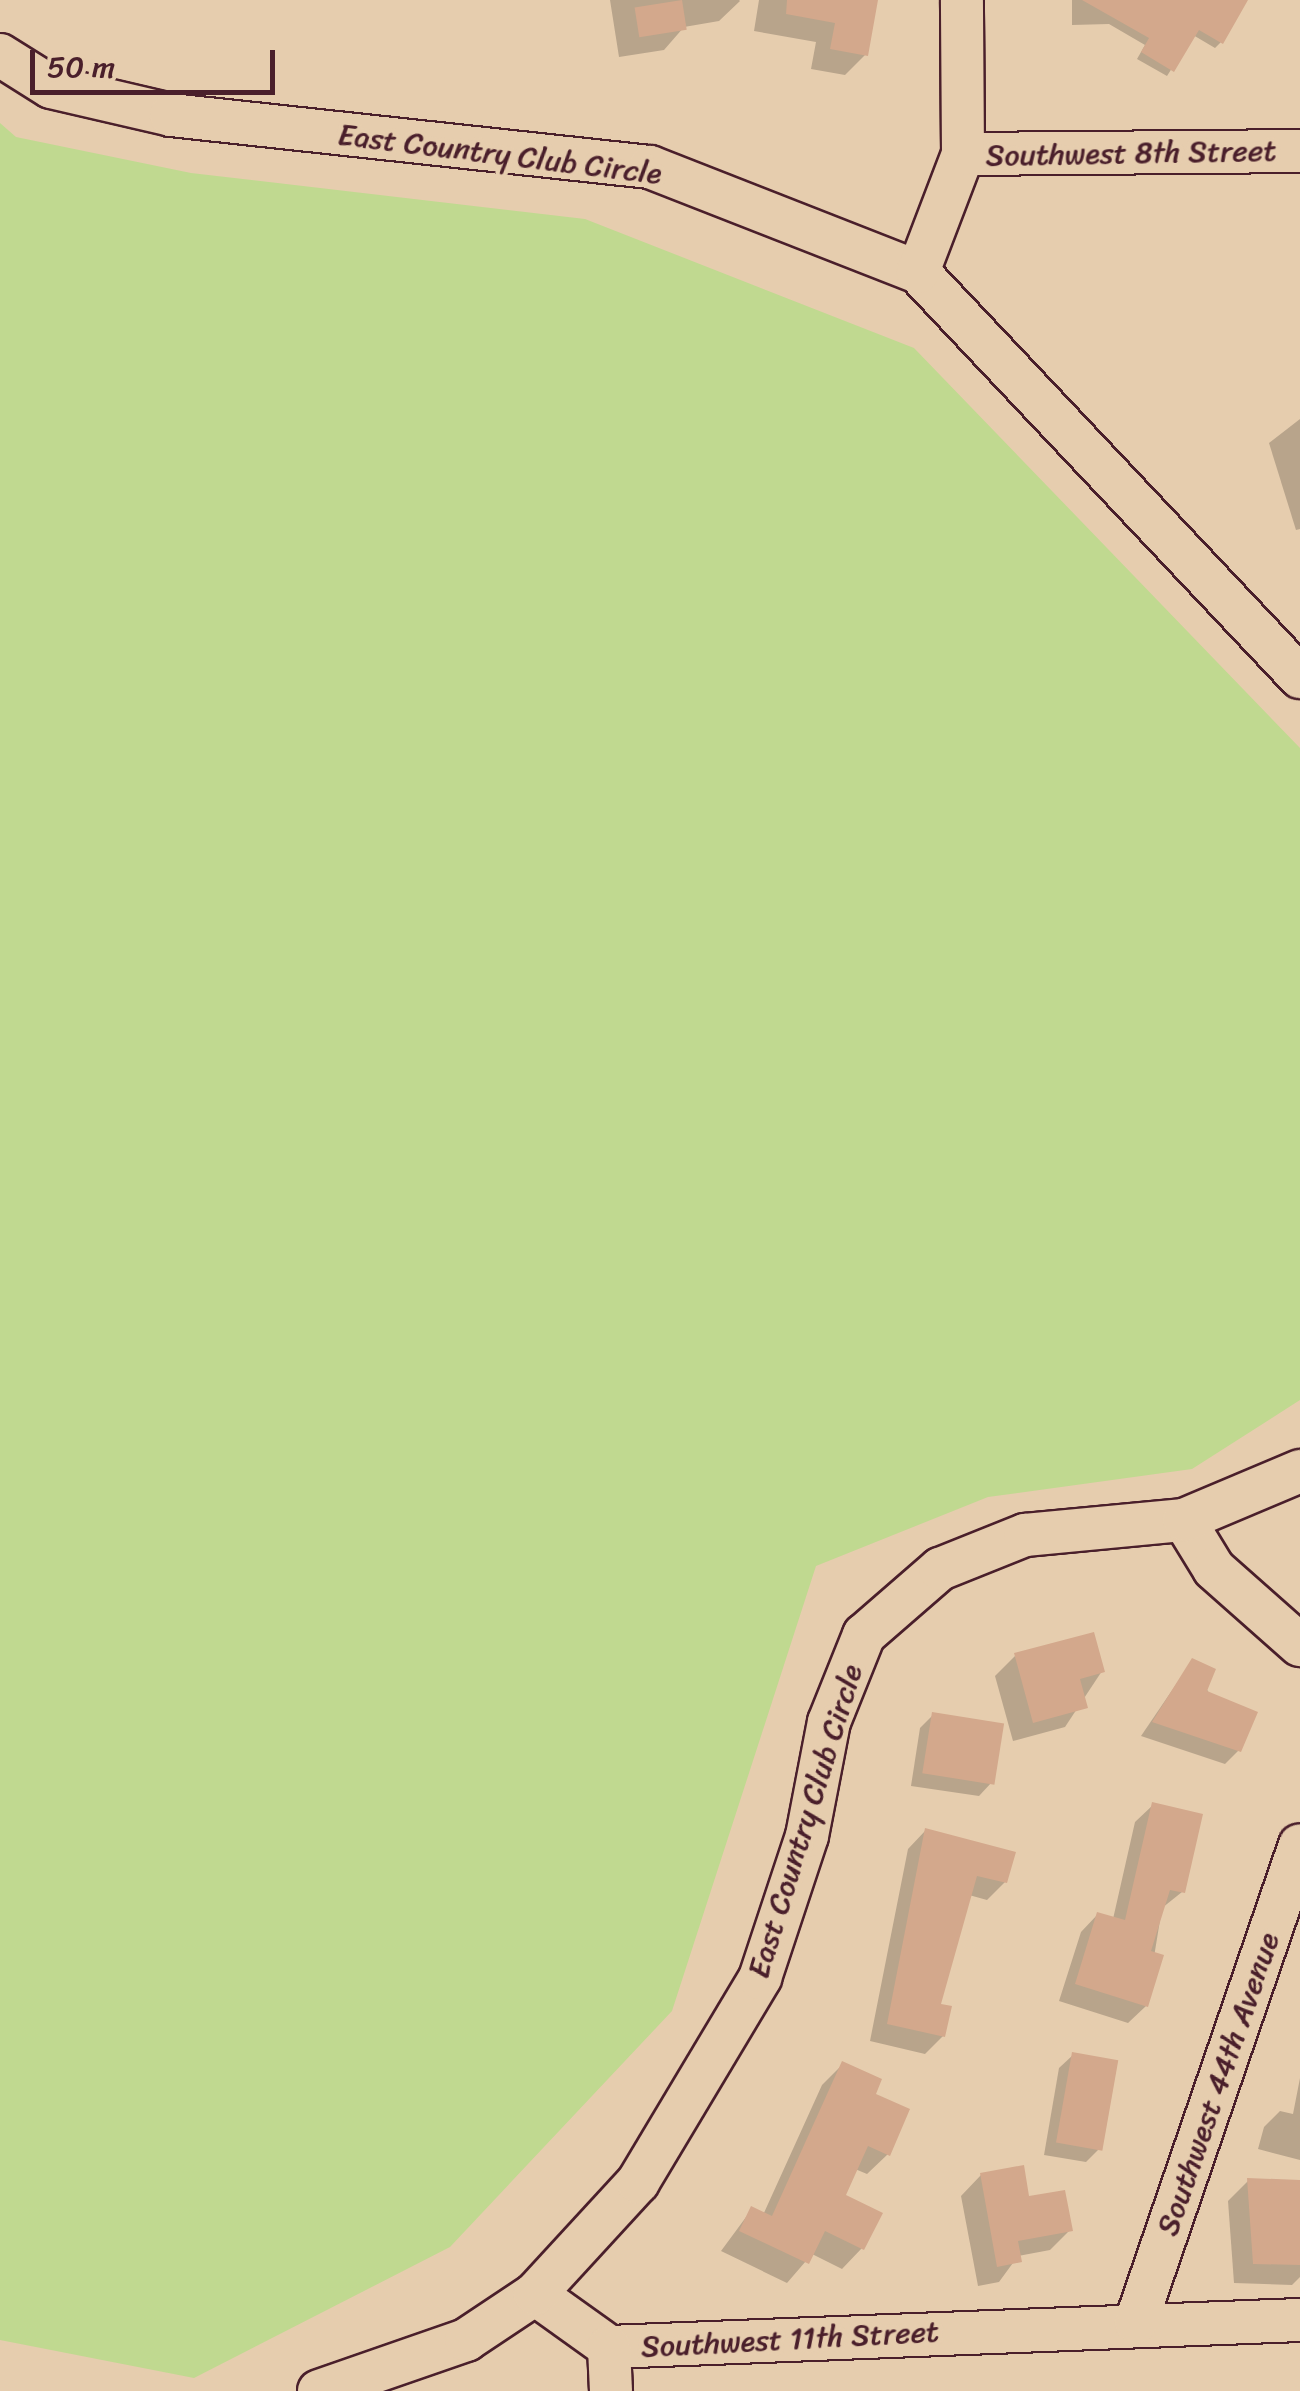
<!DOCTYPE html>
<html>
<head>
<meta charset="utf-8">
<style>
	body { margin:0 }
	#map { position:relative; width:1300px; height:2391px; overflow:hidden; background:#e6cdae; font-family:Sriracha,sans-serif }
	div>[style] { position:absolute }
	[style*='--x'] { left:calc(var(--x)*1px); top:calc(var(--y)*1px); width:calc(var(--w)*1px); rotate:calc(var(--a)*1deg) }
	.green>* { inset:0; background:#c0d990 }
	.shadow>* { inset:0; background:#0003 }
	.building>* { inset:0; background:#d3a88c; transform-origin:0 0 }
	.roads { filter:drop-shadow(2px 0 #4a1f2b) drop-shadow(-2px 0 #4a1f2b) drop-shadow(0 2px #4a1f2b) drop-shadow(0 -2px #4a1f2b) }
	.minor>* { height:42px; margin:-21px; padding:0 21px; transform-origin:21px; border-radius:21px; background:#e6cdae }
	span { translate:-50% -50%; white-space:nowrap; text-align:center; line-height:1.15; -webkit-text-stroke:9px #e6cdae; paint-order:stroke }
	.street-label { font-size:30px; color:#4a1f2b }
	.scale { position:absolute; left:30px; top:50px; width:245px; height:45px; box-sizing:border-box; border:5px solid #4a1f2b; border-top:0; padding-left:12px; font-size:30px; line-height:35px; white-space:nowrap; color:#4a1f2b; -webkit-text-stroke:8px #e6cdae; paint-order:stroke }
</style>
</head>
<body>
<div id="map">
	<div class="green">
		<i style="clip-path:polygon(0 123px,16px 137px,191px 173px,585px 219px,914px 348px,1300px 748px,1300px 1400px,1192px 1469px,988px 1497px,816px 1566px,672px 2011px,450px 2247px,194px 2378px,0 2340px)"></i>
	</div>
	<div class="shadow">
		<i style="clip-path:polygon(610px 0,739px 0,740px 1px,719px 21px,684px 27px,664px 50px,619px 57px)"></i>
		<i style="clip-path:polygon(759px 0,875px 0,865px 55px,845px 75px,811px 69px,816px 42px,754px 31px)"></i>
		<i style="clip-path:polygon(1072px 0,1227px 0,1221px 42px,1215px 48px,1193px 35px,1167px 76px,1137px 59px,1145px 45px,1109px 24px,1072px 25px)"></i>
		<i style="clip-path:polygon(1300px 419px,1300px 529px,1296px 530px,1269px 443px)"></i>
		<i style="clip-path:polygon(1015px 1656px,1102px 1671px,1065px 1727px,1013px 1741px,995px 1676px)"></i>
		<i style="clip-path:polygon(1192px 1661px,1239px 1750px,1225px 1764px,1141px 1736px)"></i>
		<i style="clip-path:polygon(933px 1715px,992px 1782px,979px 1796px,911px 1786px,920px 1728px)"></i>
		<i style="clip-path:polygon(1153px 1805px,1182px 1892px,1162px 1908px,1146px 2006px,1128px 2023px,1059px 2001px,1081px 1932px,1098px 1914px,1113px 1919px,1135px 1822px)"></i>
		<i style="clip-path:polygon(925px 1831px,1005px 1882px,987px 1900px,969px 1895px,938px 2005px,943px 2036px,925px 2054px,870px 2041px,908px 1849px)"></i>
		<i style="clip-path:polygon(1073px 2055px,1099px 2149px,1086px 2162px,1044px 2155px,1059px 2068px)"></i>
		<i style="clip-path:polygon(843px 2064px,872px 2095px,888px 2154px,867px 2174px,855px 2169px,842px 2196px,862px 2248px,842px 2269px,812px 2254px,787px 2283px,721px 2251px,752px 2209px,763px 2215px,822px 2085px)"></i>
		<i style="clip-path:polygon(1300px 2078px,1300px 2160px,1258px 2149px,1264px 2127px,1280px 2111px,1293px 2114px)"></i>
		<i style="clip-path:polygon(981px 2175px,1070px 2230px,1050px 2250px,1018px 2256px,999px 2282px,978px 2286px,961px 2196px)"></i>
		<i style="clip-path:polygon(1248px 2181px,1300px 2182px,1300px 2277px,1292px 2285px,1234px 2283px,1228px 2201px)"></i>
	</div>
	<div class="building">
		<i style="left:682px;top:0;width:30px;height:48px;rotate:81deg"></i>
		<i style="clip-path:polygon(787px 0,878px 0,868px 56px,830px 49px,835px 23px,786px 14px)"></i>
		<i style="clip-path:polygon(1082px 0,1248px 0,1223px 44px,1199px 30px,1174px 72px,1141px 52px,1149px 38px)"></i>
		<i style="clip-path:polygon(1094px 1632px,1105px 1672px,1080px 1679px,1088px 1708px,1033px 1723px,1014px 1653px)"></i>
		<i style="clip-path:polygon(1192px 1658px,1216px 1669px,1207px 1691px,1258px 1712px,1241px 1752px,1152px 1722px)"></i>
		<i style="left:932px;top:1712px;width:73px;height:62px;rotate:9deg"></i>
		<i style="clip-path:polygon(1152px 1802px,1203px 1814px,1185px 1893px,1170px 1890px,1151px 1951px,1164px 1955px,1148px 2007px,1075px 1984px,1097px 1912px,1125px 1920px)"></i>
		<i style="clip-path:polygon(925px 1828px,1016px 1852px,1007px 1883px,977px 1876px,941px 2004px,952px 2006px,945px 2037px,887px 2024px)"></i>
		<i style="left:1072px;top:2052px;width:47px;height:92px;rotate:10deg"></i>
		<i style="clip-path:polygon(842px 2061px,882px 2079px,876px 2094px,910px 2109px,890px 2156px,868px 2146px,846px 2195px,883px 2213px,864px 2250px,825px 2231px,809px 2264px,739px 2231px,751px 2206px,772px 2216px)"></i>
		<i style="clip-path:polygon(1024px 2165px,1029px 2196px,1065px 2190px,1073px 2231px,1018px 2241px,1022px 2262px,997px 2267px,980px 2173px)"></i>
		<i style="clip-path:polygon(1247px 2178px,1300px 2180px,1300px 2265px,1253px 2264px)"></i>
	</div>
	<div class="roads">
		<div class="minor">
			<i style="--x:0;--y:55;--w:60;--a:32.1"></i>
			<i style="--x:51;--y:87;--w:123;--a:13.1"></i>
			<i style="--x:171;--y:115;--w:482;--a:6.2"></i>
			<i style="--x:650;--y:167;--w:288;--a:21.4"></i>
			<i style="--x:918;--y:272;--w:557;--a:46.67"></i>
			<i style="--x:963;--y:154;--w:337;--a:-0.5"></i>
			<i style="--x:918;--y:272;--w:126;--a:-69.1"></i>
			<i style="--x:963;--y:154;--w:154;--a:-90.4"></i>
			<i style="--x:1184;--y:1520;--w:57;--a:58.5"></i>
			<i style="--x:1214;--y:1569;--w:115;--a:41.5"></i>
			<i style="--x:535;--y:2294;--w:91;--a:35.6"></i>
			<i style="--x:609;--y:2347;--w:692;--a:-2.24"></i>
			<i style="--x:1136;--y:2322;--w:504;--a:-71.03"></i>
			<i style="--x:609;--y:2347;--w:44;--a:87.4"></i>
			<i style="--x:319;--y:2391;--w:156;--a:-19.1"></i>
			<i style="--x:466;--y:2340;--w:83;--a:-33.7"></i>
			<i style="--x:535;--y:2294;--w:152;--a:-47.4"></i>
			<i style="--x:638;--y:2182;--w:238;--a:-59.1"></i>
			<i style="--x:760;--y:1978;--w:150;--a:-71.7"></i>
			<i style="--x:807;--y:1836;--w:116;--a:-79.1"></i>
			<i style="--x:829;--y:1722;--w:94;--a:-68.1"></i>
			<i style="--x:864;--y:1635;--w:101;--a:-41"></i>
			<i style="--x:940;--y:1569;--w:92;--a:-21.8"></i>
			<i style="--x:1025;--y:1535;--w:160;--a:-5.4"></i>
			<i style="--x:1184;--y:1520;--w:126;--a:-22.9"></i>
		</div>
	</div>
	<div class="street-label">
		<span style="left:1131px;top:153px;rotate:-1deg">Southwest 8th Street</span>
		<span style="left:500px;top:154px;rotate:7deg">East Country Club Circle</span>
		<span style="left:805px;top:1821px;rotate:-73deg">East Country Club Circle</span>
		<span style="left:1218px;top:2084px;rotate:-71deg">Southwest 44th Avenue</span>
		<span style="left:790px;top:2339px;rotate:-3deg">Southwest 11th Street</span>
	</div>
	<div class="scale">50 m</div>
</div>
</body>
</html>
